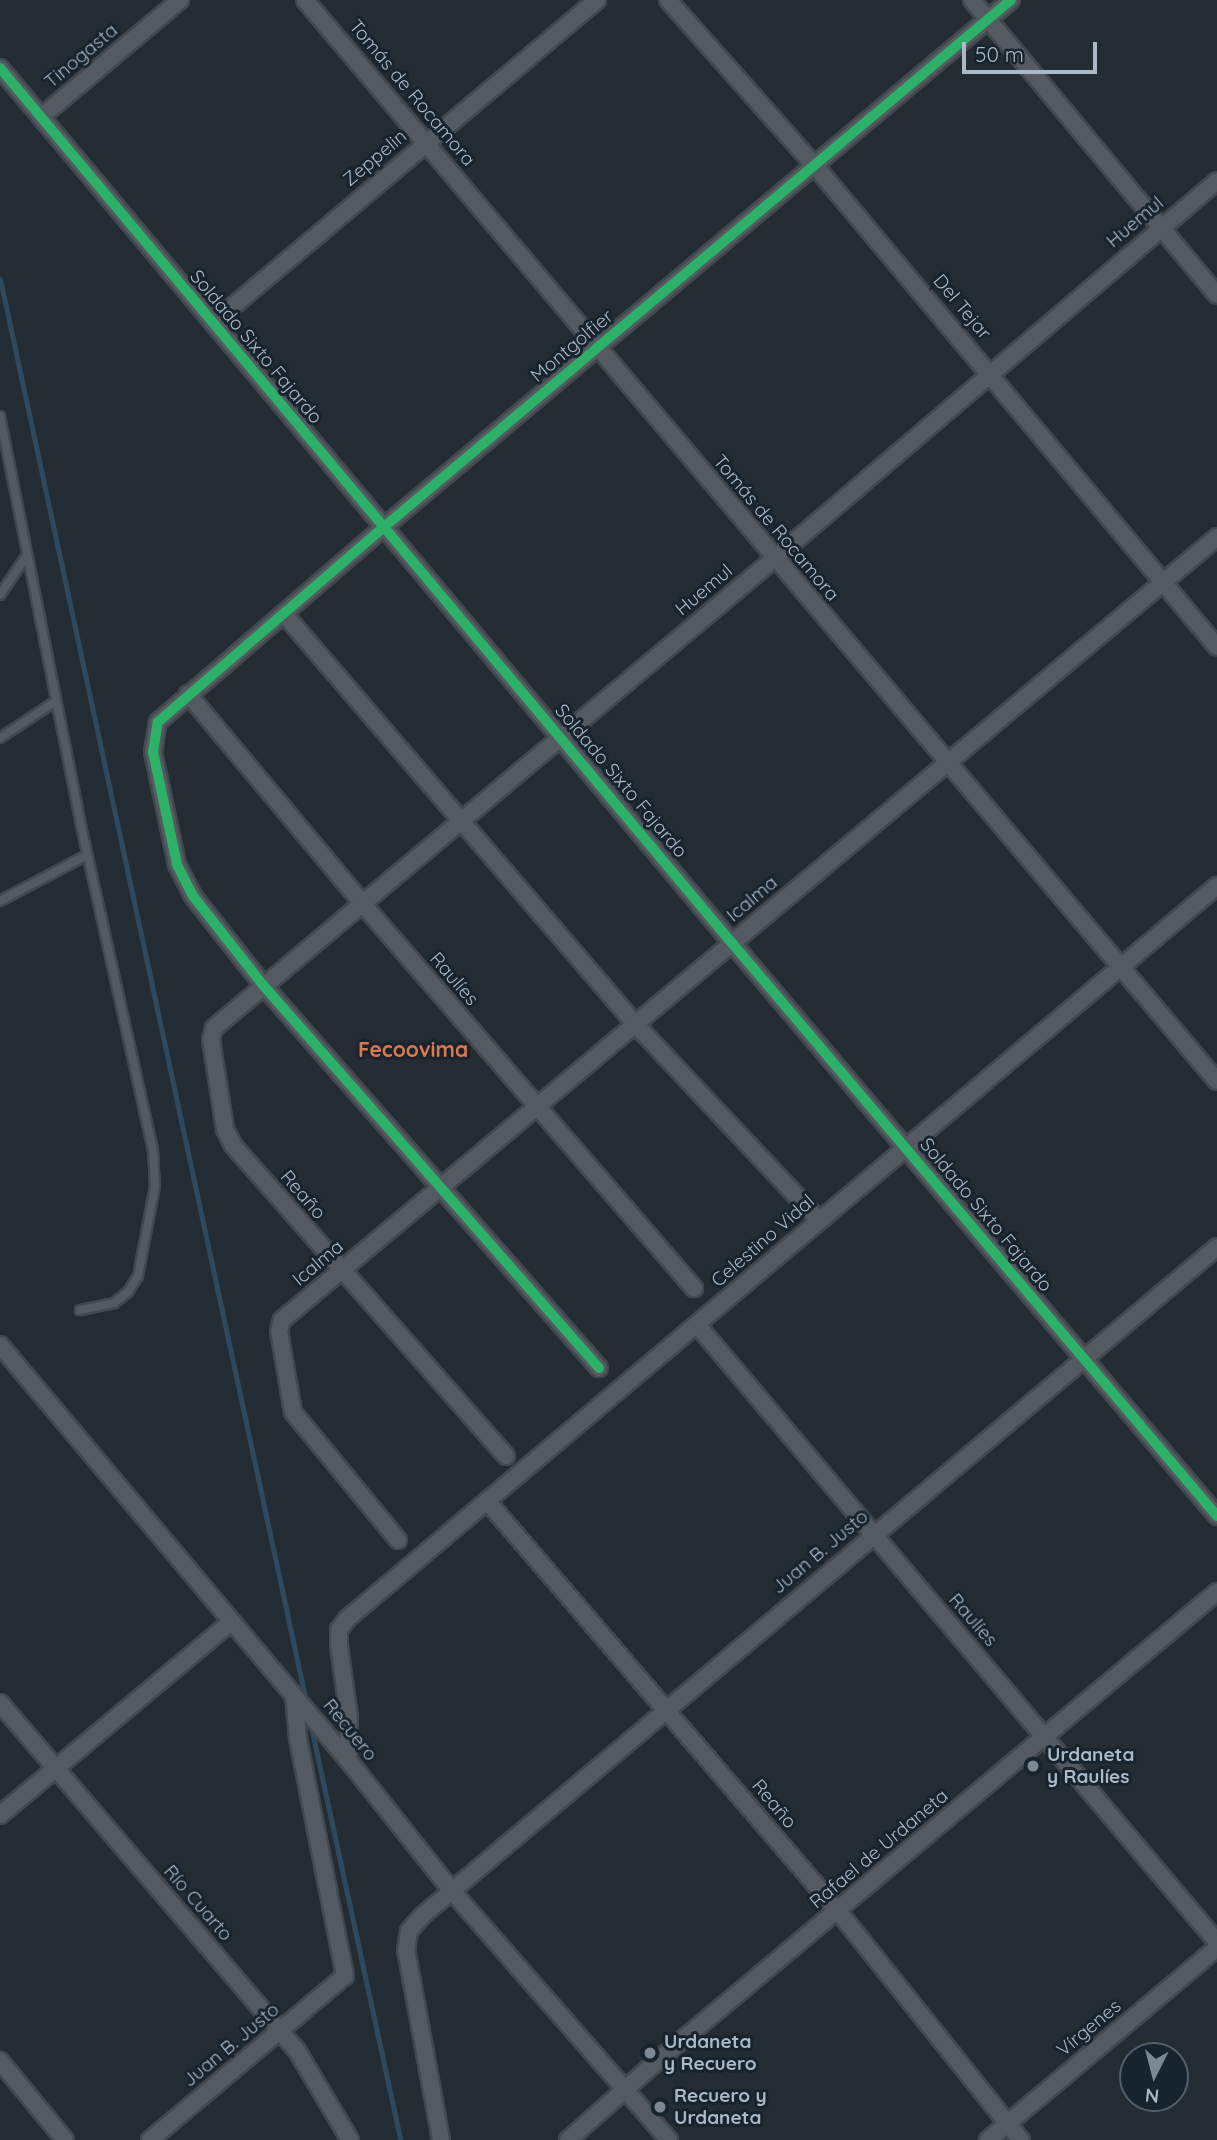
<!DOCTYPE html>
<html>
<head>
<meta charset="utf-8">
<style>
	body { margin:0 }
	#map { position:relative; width:1217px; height:2140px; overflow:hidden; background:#242c33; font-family:Quicksand,sans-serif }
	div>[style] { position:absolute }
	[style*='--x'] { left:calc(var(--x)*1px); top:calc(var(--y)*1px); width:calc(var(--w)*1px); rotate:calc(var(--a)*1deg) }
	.stream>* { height:5px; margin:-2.5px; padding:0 2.5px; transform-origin:2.5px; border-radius:2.5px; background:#2e495e }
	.roads { filter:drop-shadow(2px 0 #42484d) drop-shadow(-2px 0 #42484d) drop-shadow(0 2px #42484d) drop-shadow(0 -2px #42484d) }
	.lane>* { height:8px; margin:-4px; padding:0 4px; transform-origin:4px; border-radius:4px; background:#535a61 }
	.street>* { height:16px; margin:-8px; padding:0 8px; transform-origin:8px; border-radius:8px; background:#535a61 }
	.cycleway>* { height:10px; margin:-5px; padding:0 5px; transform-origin:5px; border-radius:5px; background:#2db169 }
	.dots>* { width:19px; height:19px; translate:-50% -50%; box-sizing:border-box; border:4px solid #17232d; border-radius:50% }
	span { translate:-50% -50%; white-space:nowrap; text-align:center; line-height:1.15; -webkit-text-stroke:6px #17232d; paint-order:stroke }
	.street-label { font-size:19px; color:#abb9c6 }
	.poi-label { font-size:19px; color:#abb9c6; font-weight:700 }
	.left { translate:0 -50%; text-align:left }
	.neighbourhood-label { font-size:21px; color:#dd784f; font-weight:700 }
	.north { position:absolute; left:1119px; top:2042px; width:70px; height:70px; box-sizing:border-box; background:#17232d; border:2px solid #525f6a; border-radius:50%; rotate:186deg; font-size:19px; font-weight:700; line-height:28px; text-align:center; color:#abb9c6 }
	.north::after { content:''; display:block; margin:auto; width:24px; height:32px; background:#7c8893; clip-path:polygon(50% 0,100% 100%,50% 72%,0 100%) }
	.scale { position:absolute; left:962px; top:42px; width:135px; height:32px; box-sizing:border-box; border:4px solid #abb9c6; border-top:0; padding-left:9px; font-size:21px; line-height:24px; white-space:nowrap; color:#abb9c6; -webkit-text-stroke:5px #17232d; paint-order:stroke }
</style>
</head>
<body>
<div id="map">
	<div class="stream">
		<i style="--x:0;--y:279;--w:1456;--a:77.86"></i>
		<i style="--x:310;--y:1722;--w:428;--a:77.8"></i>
	</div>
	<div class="roads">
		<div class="lane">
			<i style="--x:0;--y:416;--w:413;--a:78.8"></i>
			<i style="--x:80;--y:821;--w:336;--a:77.5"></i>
			<i style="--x:153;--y:1149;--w:37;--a:87"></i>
			<i style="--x:155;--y:1186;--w:92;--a:100.7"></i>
			<i style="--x:138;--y:1276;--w:19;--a:122"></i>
			<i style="--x:128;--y:1292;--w:18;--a:142"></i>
			<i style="--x:114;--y:1303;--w:35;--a:168"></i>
			<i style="--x:0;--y:595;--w:48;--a:-56"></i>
			<i style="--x:0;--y:738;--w:67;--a:-33.5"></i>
			<i style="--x:0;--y:901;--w:98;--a:-27.9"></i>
		</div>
		<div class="street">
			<i style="--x:305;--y:0;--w:1414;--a:49.85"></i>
			<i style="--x:668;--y:0;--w:223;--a:48.5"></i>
			<i style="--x:816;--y:167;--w:625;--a:50.12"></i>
			<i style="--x:972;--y:0;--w:383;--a:50.3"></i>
			<i style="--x:0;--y:68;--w:1141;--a:50.09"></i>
			<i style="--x:732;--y:943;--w:751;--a:49.75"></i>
			<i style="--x:41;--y:117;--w:182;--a:-40.1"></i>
			<i style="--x:213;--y:323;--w:502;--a:-40.07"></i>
			<i style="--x:285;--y:615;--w:540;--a:49.43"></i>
			<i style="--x:636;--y:1025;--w:266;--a:46.8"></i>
			<i style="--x:188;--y:694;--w:271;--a:50.2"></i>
			<i style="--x:361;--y:902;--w:510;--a:49.22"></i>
			<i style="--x:698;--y:1326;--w:805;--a:49.88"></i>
			<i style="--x:0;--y:1345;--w:542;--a:50.02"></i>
			<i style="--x:348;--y:1760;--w:166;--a:51.6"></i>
			<i style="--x:451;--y:1890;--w:332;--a:48.9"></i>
			<i style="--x:599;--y:1368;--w:509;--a:-131.26"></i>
			<i style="--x:263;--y:985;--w:113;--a:-128.2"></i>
			<i style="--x:193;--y:896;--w:36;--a:-117"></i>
			<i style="--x:177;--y:864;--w:115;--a:-102.1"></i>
			<i style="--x:153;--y:752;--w:30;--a:-81"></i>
			<i style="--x:158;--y:722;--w:298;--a:-40.8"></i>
			<i style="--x:384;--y:527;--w:819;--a:-40.05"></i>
			<i style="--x:506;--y:1456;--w:414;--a:-131.3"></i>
			<i style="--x:233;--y:1145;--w:18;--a:-117"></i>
			<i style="--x:225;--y:1129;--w:90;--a:-98.9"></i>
			<i style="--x:211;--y:1040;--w:12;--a:-76"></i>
			<i style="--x:214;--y:1028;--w:730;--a:-39.95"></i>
			<i style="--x:774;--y:559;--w:582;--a:-40.47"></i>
			<i style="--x:487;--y:1501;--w:540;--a:49.43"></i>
			<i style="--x:838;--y:1911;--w:293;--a:51.4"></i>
			<i style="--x:398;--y:1540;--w:166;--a:-129.4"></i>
			<i style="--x:293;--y:1412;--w:82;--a:-99.8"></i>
			<i style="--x:279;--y:1331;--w:11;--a:-75"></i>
			<i style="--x:282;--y:1320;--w:1220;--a:-39.94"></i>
			<i style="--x:0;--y:1703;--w:455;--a:49.5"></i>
			<i style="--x:296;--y:2049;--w:106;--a:59.3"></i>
			<i style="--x:348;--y:1760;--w:43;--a:-88.7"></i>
			<i style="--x:349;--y:1717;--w:72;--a:-98"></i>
			<i style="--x:339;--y:1646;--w:16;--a:-90"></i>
			<i style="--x:339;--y:1630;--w:14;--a:-54"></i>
			<i style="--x:347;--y:1619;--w:1138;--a:-40.12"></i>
			<i style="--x:0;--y:1815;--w:302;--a:-39.9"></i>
			<i style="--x:0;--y:2061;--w:102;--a:50.6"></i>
			<i style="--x:150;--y:2140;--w:255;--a:-40.1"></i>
			<i style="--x:345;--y:1976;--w:243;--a:-101.2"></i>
			<i style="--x:298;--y:1738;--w:42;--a:-95.4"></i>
			<i style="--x:441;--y:2140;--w:193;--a:-100.4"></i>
			<i style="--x:406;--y:1950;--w:19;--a:-81"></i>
			<i style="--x:409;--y:1931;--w:20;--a:-49"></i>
			<i style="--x:422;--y:1916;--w:1039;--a:-40.08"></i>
			<i style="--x:568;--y:2140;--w:118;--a:-41.6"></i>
			<i style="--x:656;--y:2062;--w:732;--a:-39.96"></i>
			<i style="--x:988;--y:2140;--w:299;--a:-40"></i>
		</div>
	</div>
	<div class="cycleway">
		<i style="--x:0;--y:68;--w:1141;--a:50.09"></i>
		<i style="--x:732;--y:943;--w:751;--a:49.75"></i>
		<i style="--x:599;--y:1368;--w:509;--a:-131.26"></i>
		<i style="--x:263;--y:985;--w:113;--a:-128.2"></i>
		<i style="--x:193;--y:896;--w:36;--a:-117"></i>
		<i style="--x:177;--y:864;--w:115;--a:-102.1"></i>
		<i style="--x:153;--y:752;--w:30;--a:-81"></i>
		<i style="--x:158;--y:722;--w:298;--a:-40.8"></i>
		<i style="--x:384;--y:527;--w:819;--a:-40.05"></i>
	</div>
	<div class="dots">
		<i style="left:1033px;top:1766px;background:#7c8893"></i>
		<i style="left:650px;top:2053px;background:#7c8893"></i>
		<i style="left:660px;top:2107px;background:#7c8893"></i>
	</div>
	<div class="street-label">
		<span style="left:81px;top:56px;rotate:-40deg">Tinogasta</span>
		<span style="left:412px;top:93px;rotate:50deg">Tomás de Rocamora</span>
		<span style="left:375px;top:158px;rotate:-40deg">Zeppelin</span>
		<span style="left:1135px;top:222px;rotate:-40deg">Huemul</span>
		<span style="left:962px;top:307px;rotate:50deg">Del Tejar</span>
		<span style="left:572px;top:346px;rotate:-40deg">Montgolfier</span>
		<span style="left:256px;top:347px;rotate:50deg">Soldado Sixto Fajardo</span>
		<span style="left:776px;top:528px;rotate:50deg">Tomás de Rocamora</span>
		<span style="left:704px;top:590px;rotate:-40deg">Huemul</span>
		<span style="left:621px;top:781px;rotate:50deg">Soldado Sixto Fajardo</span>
		<span style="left:752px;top:899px;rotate:-40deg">Icalma</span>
		<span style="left:454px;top:979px;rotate:49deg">Raulíes</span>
		<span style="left:303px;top:1195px;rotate:49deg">Reaño</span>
		<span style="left:986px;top:1215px;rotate:50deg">Soldado Sixto Fajardo</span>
		<span style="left:763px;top:1241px;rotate:-41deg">Celestino Vidal</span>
		<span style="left:318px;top:1263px;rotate:-40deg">Icalma</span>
		<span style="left:820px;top:1552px;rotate:-40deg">Juan B. Justo</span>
		<span style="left:973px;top:1620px;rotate:49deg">Raulíes</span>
		<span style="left:350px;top:1730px;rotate:51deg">Recuero</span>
		<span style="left:774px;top:1804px;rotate:50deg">Reaño</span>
		<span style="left:879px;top:1849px;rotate:-40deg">Rafael de Urdaneta</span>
		<span style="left:198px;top:1903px;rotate:49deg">Río Cuarto</span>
		<span style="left:1089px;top:2028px;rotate:-40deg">Vírgenes</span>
		<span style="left:231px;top:2045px;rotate:-40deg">Juan B. Justo</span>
	</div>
	<div class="poi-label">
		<span class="left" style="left:1047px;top:1766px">Urdaneta<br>y Raulíes</span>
		<span class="left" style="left:664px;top:2053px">Urdaneta<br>y Recuero</span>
		<span class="left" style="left:674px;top:2107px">Recuero y<br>Urdaneta</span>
	</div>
	<div class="neighbourhood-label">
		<span style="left:413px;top:1049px">Fecoovima</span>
	</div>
	<div class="north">N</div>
	<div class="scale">50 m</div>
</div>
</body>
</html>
